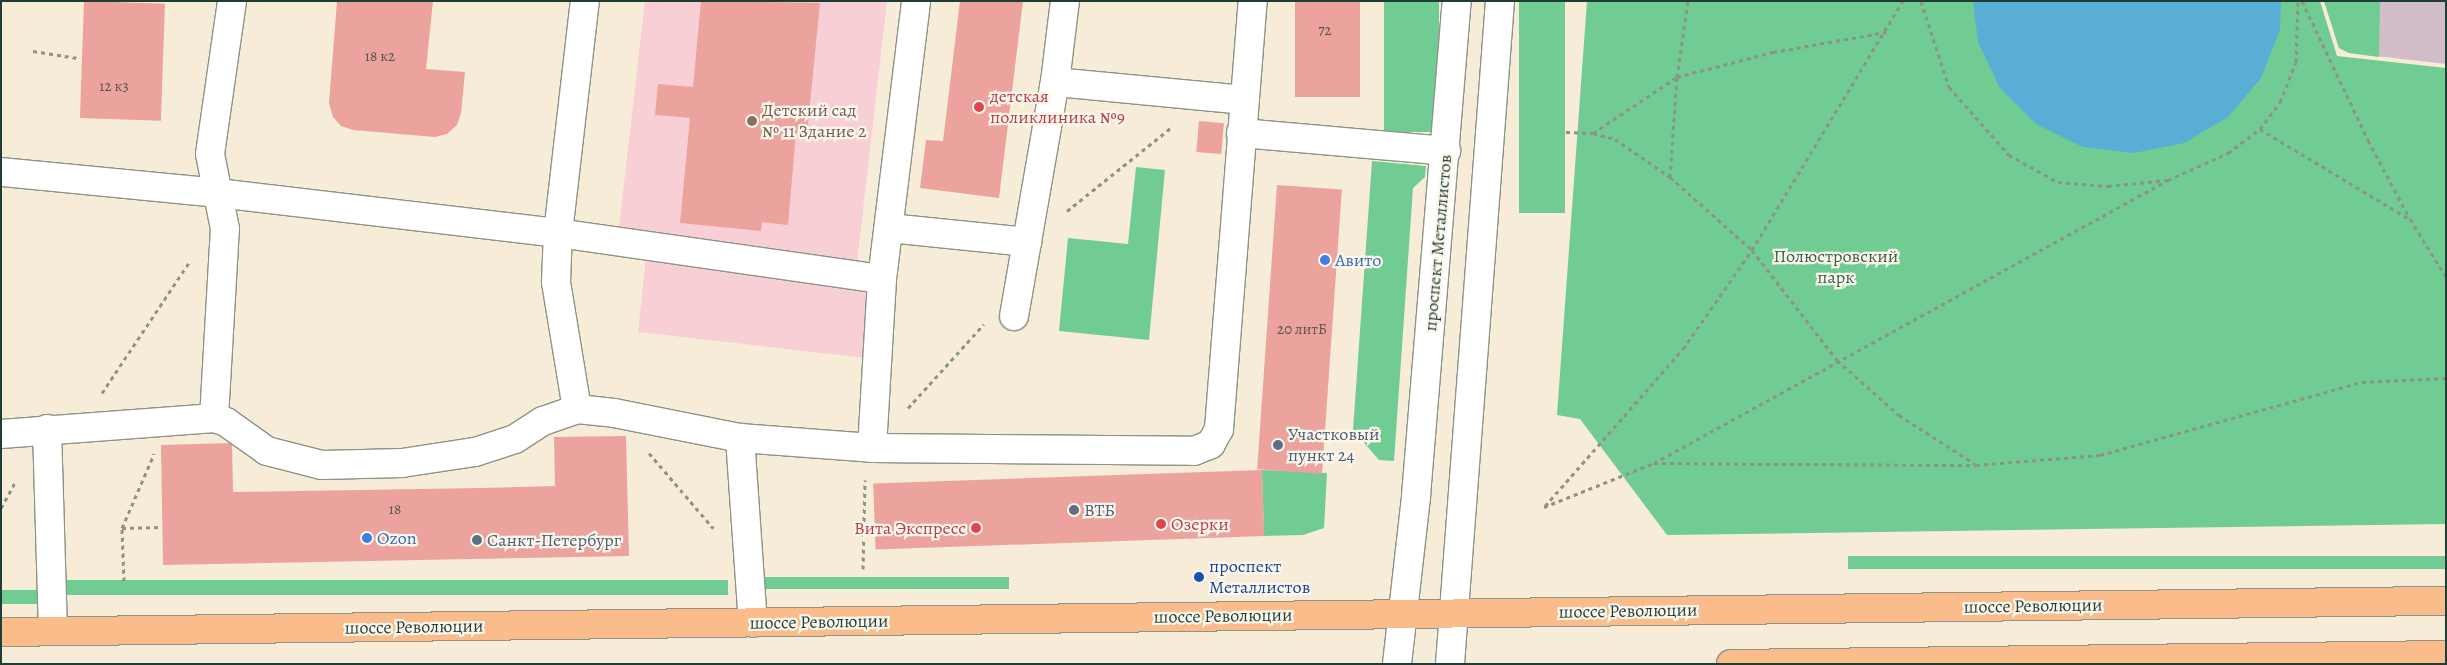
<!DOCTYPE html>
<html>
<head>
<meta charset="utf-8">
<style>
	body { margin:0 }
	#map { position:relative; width:2447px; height:665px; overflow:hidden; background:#f7ecd8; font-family:Alegreya,serif }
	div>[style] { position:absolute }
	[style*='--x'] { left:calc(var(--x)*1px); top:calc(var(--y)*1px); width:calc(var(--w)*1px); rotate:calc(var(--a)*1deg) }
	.built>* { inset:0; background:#f7cfd4 }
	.industrial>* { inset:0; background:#d2bdc8 }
	.green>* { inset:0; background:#71cc93; transform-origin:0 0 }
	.water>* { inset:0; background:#58aed4 }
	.building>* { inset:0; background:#eca39d; transform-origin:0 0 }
	.path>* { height:3px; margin-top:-1.5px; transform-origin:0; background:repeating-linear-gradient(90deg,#8b9486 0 4px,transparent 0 8px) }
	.roads { filter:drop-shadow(1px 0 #8b9486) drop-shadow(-1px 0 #8b9486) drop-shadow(0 1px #8b9486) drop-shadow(0 -1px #8b9486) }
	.minor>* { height:28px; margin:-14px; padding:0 14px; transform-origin:14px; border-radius:14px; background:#fff }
	.major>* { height:28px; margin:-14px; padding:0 14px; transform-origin:14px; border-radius:14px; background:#fabc8b }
	.dots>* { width:14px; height:14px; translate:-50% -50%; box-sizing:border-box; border:2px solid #fbf7ec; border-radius:50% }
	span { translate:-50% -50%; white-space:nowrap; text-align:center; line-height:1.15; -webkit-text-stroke:4.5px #fbf7ec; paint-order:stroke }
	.number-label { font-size:15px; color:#52564e }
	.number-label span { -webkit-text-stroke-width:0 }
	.health-label { font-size:18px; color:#be3a42 }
	.left { translate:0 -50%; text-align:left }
	.right { translate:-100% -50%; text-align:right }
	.education-label { font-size:18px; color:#785e54 }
	.street-label { font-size:18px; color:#1f3d34 }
	.park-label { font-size:18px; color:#34614c }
	.shop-label { font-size:18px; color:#366cbe }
	.service-label { font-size:18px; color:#4e5e75 }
	.transit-label { font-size:18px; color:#164399 }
	.frame { position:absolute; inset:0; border:2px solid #1f3d34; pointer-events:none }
</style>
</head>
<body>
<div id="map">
	<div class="built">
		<i style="clip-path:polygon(645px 1px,887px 1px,854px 289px,874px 292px,866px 358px,638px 332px,646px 257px,616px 253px)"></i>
	</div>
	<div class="industrial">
		<i style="clip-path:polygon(2324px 1px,2446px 1px,2446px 64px,2349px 53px,2339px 48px)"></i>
	</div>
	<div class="green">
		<i style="left:1384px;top:1px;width:55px;height:131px"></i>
		<i style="left:1519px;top:1px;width:46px;height:212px"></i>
		<i style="clip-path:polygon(1587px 1px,2320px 1px,2337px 56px,2446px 68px,2446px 524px,1667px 535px,1580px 419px,1557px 415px)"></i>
		<i style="clip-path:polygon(2324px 1px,2380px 1px,2379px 57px,2349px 53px,2339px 48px)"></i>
		<i style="clip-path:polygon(1372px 161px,1426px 166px,1425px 177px,1413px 188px,1394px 461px,1379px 460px,1353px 430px)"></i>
		<i style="clip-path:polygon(1136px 167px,1165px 170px,1149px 340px,1059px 331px,1068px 238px,1128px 244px)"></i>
		<i style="clip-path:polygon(1262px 470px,1327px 473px,1324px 528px,1303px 535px,1264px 536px)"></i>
		<i style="left:2446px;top:556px;width:13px;height:598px;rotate:90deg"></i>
		<i style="left:1009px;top:577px;width:12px;height:244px;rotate:90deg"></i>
		<i style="left:728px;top:580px;width:15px;height:662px;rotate:90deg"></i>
		<i style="left:39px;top:590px;width:14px;height:38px;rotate:90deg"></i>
	</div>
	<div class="water">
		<i style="clip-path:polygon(1973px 1px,2281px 1px,2280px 30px,2261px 78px,2228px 117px,2184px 143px,2134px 153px,2083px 147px,2036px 124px,2000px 88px,1978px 42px)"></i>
	</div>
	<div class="building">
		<i style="left:84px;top:1px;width:81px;height:117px;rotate:2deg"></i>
		<i style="clip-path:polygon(337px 1px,433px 1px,426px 69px,465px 72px,461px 113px,457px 125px,447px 134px,435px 137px,353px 130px,341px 126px,333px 117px,329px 103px)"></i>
		<i style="clip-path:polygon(701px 1px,820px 3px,807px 134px,796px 133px,788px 225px,762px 222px,761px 231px,680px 223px,690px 118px,655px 115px,658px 84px,693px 87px)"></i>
		<i style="clip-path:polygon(960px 1px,1023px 1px,999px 198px,920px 188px,926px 140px,943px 141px)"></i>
		<i style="left:1295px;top:1px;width:65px;height:96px"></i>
		<i style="left:1199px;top:121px;width:25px;height:31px;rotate:5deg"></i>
		<i style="left:1277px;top:185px;width:65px;height:285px;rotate:4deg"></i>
		<i style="clip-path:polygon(626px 436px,629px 556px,163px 565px,161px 445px,232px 443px,233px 492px,480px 488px,555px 486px,554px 437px)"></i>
		<i style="left:1262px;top:470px;width:66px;height:389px;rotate:88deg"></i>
	</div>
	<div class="path">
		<i style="--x:1921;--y:1;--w:90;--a:72"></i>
		<i style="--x:1949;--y:87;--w:91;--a:48.6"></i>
		<i style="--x:2009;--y:155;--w:56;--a:28.9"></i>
		<i style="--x:2058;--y:182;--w:50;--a:4.6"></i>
		<i style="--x:2108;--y:186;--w:60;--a:-5.7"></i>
		<i style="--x:2168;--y:180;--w:66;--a:-24.2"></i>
		<i style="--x:2228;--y:153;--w:40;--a:-37"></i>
		<i style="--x:2260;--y:129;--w:34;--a:-53"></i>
		<i style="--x:2280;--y:102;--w:43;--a:-68.2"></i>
		<i style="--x:2296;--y:62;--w:61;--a:-88.1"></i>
		<i style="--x:2302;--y:1;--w:154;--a:64.6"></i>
		<i style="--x:2368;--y:140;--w:89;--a:62"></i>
		<i style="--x:2410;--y:219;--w:68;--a:58.2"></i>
		<i style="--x:33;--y:51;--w:45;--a:9"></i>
		<i style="--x:2260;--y:129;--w:174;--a:31.1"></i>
		<i style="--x:1566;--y:132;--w:27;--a:2"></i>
		<i style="--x:1593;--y:133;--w:23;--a:15"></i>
		<i style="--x:1615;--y:139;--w:67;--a:34.6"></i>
		<i style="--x:1670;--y:177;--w:110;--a:41.7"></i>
		<i style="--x:1752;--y:250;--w:139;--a:52.3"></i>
		<i style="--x:1837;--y:360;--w:83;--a:41.6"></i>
		<i style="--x:1899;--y:415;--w:90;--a:32.8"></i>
		<i style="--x:1593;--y:133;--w:101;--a:-33.7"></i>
		<i style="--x:1677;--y:77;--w:99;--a:-14.6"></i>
		<i style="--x:1773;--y:52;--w:115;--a:-10"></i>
		<i style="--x:1670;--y:177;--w:100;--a:-86"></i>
		<i style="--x:1677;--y:77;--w:77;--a:-81.8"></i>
		<i style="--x:1067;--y:211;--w:136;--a:-38.7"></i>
		<i style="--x:102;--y:393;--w:159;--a:-56.3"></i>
		<i style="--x:908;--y:408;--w:113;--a:-47.9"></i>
		<i style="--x:649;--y:453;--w:99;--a:49.5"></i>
		<i style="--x:1654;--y:463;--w:322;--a:0.4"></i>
		<i style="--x:1976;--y:465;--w:124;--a:-4.6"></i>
		<i style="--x:2100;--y:455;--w:272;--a:-15.6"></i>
		<i style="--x:2362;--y:382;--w:84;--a:-2.7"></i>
		<i style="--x:1545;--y:506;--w:209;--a:-48.7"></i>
		<i style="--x:1683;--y:349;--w:121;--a:-55.1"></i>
		<i style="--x:1752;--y:250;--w:291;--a:-58.8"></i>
		<i style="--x:1544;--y:507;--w:118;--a:-21.8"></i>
		<i style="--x:1654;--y:463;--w:587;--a:-28.84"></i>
		<i style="--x:1;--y:508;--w:29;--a:-61"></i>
		<i style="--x:122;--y:528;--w:40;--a:-1.4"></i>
		<i style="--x:863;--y:569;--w:89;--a:-88.7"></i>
		<i style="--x:124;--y:581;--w:53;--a:-92.2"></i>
		<i style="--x:122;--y:528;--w:81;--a:-66.6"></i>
	</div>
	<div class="roads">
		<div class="minor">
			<i style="--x:1055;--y:82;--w:82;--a:-83"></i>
			<i style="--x:1241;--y:133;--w:206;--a:5"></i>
			<i style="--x:1;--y:172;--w:218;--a:5.5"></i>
			<i style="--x:218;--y:193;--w:342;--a:6.7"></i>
			<i style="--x:558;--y:233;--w:327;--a:8.1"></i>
			<i style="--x:889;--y:228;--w:139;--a:5.8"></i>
			<i style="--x:1014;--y:316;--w:238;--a:-80.1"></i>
			<i style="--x:1055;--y:82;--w:190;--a:5.4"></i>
			<i style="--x:577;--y:409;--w:129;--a:-99.4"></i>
			<i style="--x:556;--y:282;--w:49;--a:-87.7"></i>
			<i style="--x:558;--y:233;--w:234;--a:-83.4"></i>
			<i style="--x:214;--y:418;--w:189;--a:-86.7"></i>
			<i style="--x:225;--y:229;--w:76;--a:-101.3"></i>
			<i style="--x:210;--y:154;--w:155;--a:-81.8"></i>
			<i style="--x:47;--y:429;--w:202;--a:88.3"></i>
			<i style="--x:1;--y:434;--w:214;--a:-4.3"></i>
			<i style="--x:214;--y:418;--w:13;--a:18"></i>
			<i style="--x:226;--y:422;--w:50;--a:35.3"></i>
			<i style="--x:267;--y:451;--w:57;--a:14.3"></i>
			<i style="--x:322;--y:465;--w:80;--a:-1.4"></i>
			<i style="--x:402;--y:463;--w:74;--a:-8.6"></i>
			<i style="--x:475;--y:452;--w:42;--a:-18"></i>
			<i style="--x:515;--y:439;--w:33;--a:-33"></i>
			<i style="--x:543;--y:421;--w:36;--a:-19"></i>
			<i style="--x:577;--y:409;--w:37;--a:6"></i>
			<i style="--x:614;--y:413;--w:128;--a:11.2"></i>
			<i style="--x:740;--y:438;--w:132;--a:4.3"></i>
			<i style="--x:872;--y:448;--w:322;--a:0.5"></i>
			<i style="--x:1194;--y:451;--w:18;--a:-22"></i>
			<i style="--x:1211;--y:444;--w:17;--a:-62"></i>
			<i style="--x:1219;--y:429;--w:429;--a:-85.5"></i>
			<i style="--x:740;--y:438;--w:185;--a:86"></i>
			<i style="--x:872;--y:448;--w:169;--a:-86.6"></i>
			<i style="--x:882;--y:279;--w:280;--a:-83"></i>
			<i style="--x:1397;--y:664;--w:169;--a:-83.5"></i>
			<i style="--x:1416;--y:496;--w:497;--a:-85.3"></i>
			<i style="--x:1450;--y:664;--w:665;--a:-85.69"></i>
		</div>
		<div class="major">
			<i style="--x:1;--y:632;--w:2445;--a:-0.73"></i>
			<i style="--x:1731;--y:664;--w:715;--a:-0.72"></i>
		</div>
	</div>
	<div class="dots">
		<i style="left:979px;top:107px;background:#e0444e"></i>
		<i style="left:752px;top:121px;background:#8d6e63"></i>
		<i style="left:1325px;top:260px;background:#3f7fe0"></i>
		<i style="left:1278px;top:445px;background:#5c6f8a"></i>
		<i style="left:1074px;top:510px;background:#5c6f8a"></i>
		<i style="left:1161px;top:524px;background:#e0444e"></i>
		<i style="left:976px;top:528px;background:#e0444e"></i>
		<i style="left:367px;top:538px;background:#3f7fe0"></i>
		<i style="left:477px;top:540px;background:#5c6f8a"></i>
		<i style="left:1199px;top:577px;background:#1a4fb4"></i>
	</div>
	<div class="number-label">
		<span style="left:1325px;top:31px">72</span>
		<span style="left:380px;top:57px">18 к2</span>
		<span style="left:114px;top:87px">12 к3</span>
		<span style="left:1302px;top:330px">20 литБ</span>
		<span style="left:395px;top:510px">18</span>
	</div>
	<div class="health-label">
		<span class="left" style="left:990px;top:107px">детская<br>поликлиника №9</span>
		<span class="left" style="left:1171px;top:524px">Озерки</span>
		<span class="right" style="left:966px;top:528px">Вита Экспресс</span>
	</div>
	<div class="education-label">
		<span class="left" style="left:762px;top:121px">Детский сад<br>№ 11 Здание 2</span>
	</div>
	<div class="street-label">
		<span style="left:1438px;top:243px;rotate:-85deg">проспект Металлистов</span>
		<span style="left:2033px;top:606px;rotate:-1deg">шоссе Революции</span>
		<span style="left:1628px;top:611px;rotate:-1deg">шоссе Революции</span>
		<span style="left:1223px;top:616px;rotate:-1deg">шоссе Революции</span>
		<span style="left:819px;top:622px;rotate:-1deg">шоссе Революции</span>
		<span style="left:414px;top:627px;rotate:-1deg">шоссе Революции</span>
	</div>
	<div class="park-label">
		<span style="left:1836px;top:267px">Полюстровский<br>парк</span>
	</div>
	<div class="shop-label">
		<span class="left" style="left:1335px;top:260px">Авито</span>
		<span class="left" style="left:377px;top:538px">Ozon</span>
	</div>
	<div class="service-label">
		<span class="left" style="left:1288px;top:445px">Участковый<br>пункт 24</span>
		<span class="left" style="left:1084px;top:510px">ВТБ</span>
		<span class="left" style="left:487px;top:540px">Санкт-Петербург</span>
	</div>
	<div class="transit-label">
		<span class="left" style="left:1209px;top:577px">проспект<br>Металлистов</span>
	</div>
	<div class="frame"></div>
</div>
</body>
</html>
